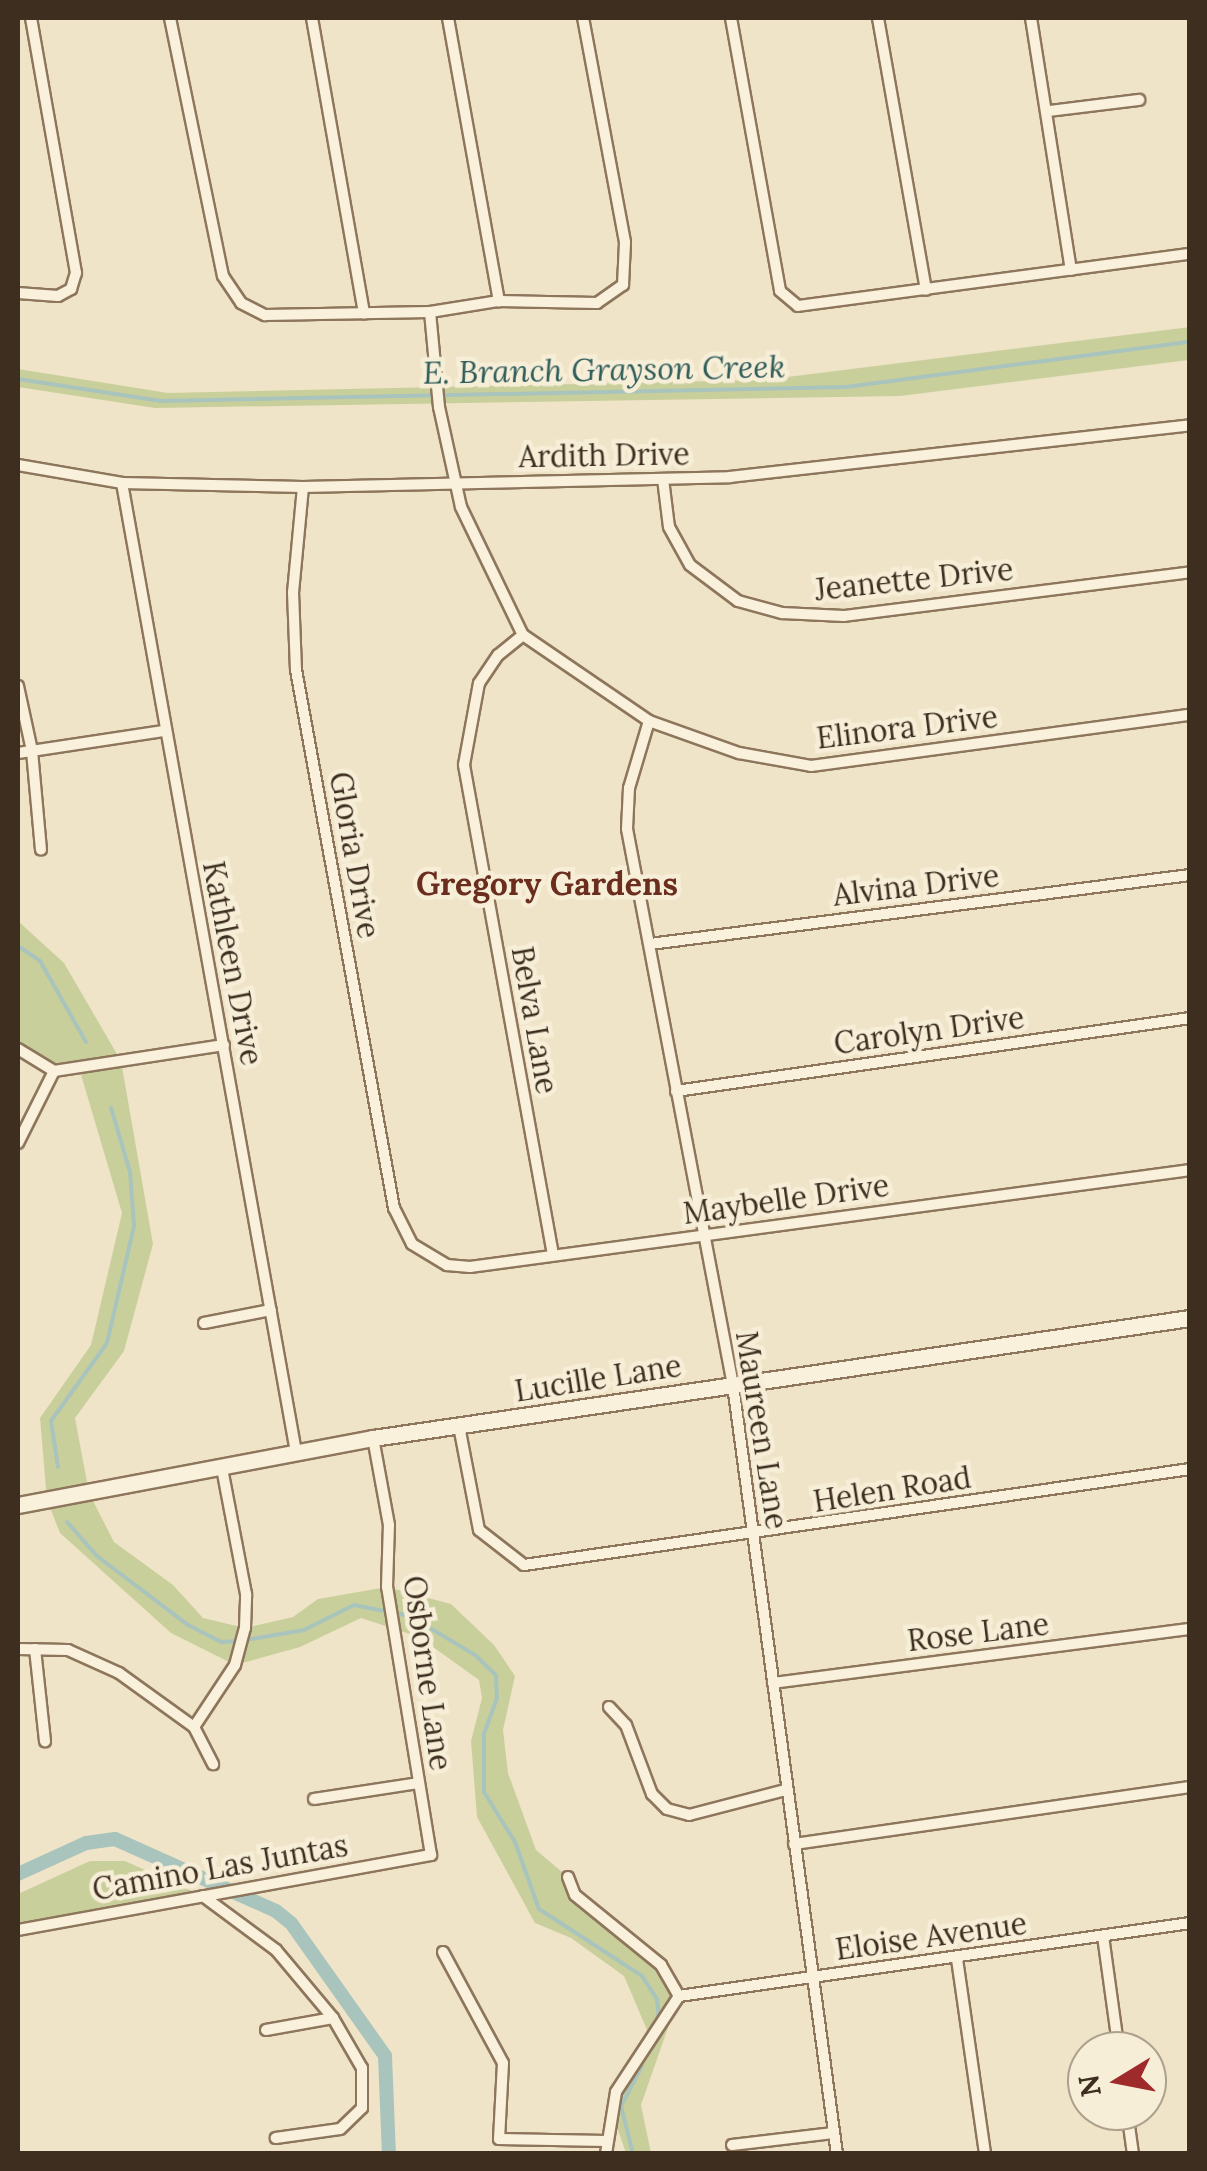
<!DOCTYPE html>
<html>
<head>
<meta charset="utf-8">
<style>
	body { margin:0 }
	#map { position:relative; width:1207px; height:2171px; overflow:hidden; background:#f0e4c8; font-family:Lora,serif }
	div>[style] { position:absolute }
	[style*='--x'] { left:calc(var(--x)*1px); top:calc(var(--y)*1px); width:calc(var(--w)*1px); rotate:calc(var(--a)*1deg) }
	.green>* { inset:0; background:#c9cf9b }
	.stream>* { height:4px; margin:-2px; padding:0 2px; transform-origin:2px; border-radius:2px; background:#a9c4bc }
	.canal>* { height:14px; margin:-7px; padding:0 7px; transform-origin:7px; border-radius:7px; background:#a9c4bc }
	.roads { filter:drop-shadow(2px 0 #8d765c) drop-shadow(-2px 0 #8d765c) drop-shadow(0 2px #8d765c) drop-shadow(0 -2px #8d765c) }
	.street>* { height:10px; margin:-5px; padding:0 5px; transform-origin:5px; border-radius:5px; background:#faf1dc }
	.secondary>* { height:15px; margin:-7.5px; padding:0 7.5px; transform-origin:7.5px; border-radius:7.5px; background:#faf1dc }
	span { translate:-50% -50%; white-space:nowrap; text-align:center; line-height:1.15; -webkit-text-stroke:9px #f7eed8; paint-order:stroke }
	.street-label { font-size:30px; color:#3d2e20 }
	.water-label { font-size:32px; color:#2f5d5a; font-style:italic }
	.neighbourhood-label { font-size:32px; color:#6b2e1e; font-weight:700 }
	.frame { position:absolute; inset:0; border:20px solid #3d2e20; pointer-events:none }
	.north { position:absolute; left:1067px; top:2031px; width:100px; height:100px; box-sizing:border-box; background:#f7eed8; border:2px solid #ada18e; border-radius:50%; rotate:260deg; font-size:28px; font-weight:700; line-height:40px; text-align:center; color:#3d2e20 }
	.north::after { content:''; display:block; margin:auto; width:35px; height:45px; background:#9e2a2b; clip-path:polygon(50% 0,100% 100%,50% 72%,0 100%) }
</style>
</head>
<body>
<div id="map">
	<div class="green">
		<i style="clip-path:polygon(1190px 327px,1189px 360px,900px 396px,155px 408px,18px 387px,18px 369px,168px 393px,763px 380px)"></i>
		<i style="clip-path:polygon(18px 921px,64px 963px,121px 1061px,153px 1244px,124px 1351px,75px 1418px,89px 1493px,114px 1542px,173px 1585px,203px 1618px,245px 1628px,293px 1617px,318px 1599px,387px 1587px,451px 1604px,494px 1645px,515px 1676px,503px 1730px,508px 1773px,536px 1850px,568px 1877px,575px 1895px,661px 1965px,679px 1996px,641px 2105px,651px 2153px,626px 2153px,611px 2110px,636px 2067px,647px 2030px,624px 1976px,571px 1938px,535px 1923px,477px 1817px,471px 1741px,482px 1698px,479px 1680px,419px 1637px,361px 1618px,300px 1647px,235px 1665px,171px 1633px,60px 1533px,47px 1500px,40px 1418px,91px 1345px,122px 1213px,79px 1068px,54px 1071px,18px 1049px)"></i>
		<i style="clip-path:polygon(90px 1861px,125px 1861px,203px 1896px,18px 1930px,18px 1894px)"></i>
	</div>
	<div class="stream">
		<i style="--x:18;--y:379;--w:145;--a:8.7"></i>
		<i style="--x:161;--y:401;--w:685;--a:-1.17"></i>
		<i style="--x:846;--y:387;--w:347;--a:-7.5"></i>
		<i style="--x:18;--y:946;--w:27;--a:34"></i>
		<i style="--x:40;--y:961;--w:93;--a:60.4"></i>
		<i style="--x:58;--y:1467;--w:47;--a:-98.7"></i>
		<i style="--x:51;--y:1421;--w:96;--a:-54.3"></i>
		<i style="--x:107;--y:1343;--w:120;--a:-77"></i>
		<i style="--x:134;--y:1226;--w:54;--a:-94.2"></i>
		<i style="--x:130;--y:1172;--w:67;--a:-106.5"></i>
		<i style="--x:67;--y:1522;--w:45;--a:48.6"></i>
		<i style="--x:97;--y:1556;--w:114;--a:37.2"></i>
		<i style="--x:188;--y:1625;--w:38;--a:27"></i>
		<i style="--x:222;--y:1642;--w:15;--a:-4"></i>
		<i style="--x:246;--y:1640;--w:59;--a:-9.8"></i>
		<i style="--x:304;--y:1630;--w:56;--a:-26.6"></i>
		<i style="--x:354;--y:1605;--w:57;--a:11.1"></i>
		<i style="--x:410;--y:1616;--w:76;--a:31"></i>
		<i style="--x:475;--y:1655;--w:29;--a:44"></i>
		<i style="--x:496;--y:1675;--w:23;--a:88"></i>
		<i style="--x:497;--y:1698;--w:37;--a:110"></i>
		<i style="--x:484;--y:1733;--w:59;--a:90"></i>
		<i style="--x:484;--y:1792;--w:59;--a:58.2"></i>
		<i style="--x:515;--y:1842;--w:71;--a:70.3"></i>
		<i style="--x:539;--y:1909;--w:123;--a:33"></i>
		<i style="--x:642;--y:1976;--w:27;--a:57"></i>
		<i style="--x:657;--y:1999;--w:22;--a:85"></i>
		<i style="--x:633;--y:2154;--w:49;--a:-104"></i>
		<i style="--x:621;--y:2106;--w:45;--a:-62.3"></i>
	</div>
	<div class="canal">
		<i style="--x:18;--y:1874;--w:75;--a:-24.5"></i>
		<i style="--x:86;--y:1843;--w:29;--a:-8"></i>
		<i style="--x:115;--y:1839;--w:176;--a:24.1"></i>
		<i style="--x:276;--y:1911;--w:19;--a:39"></i>
		<i style="--x:291;--y:1923;--w:163;--a:54.7"></i>
		<i style="--x:385;--y:2056;--w:98;--a:87.7"></i>
	</div>
	<div class="roads">
		<div class="street">
			<i style="--x:170;--y:18;--w:263;--a:78.4"></i>
			<i style="--x:223;--y:276;--w:32;--a:56"></i>
			<i style="--x:241;--y:303;--w:27;--a:27"></i>
			<i style="--x:265;--y:315;--w:165;--a:-1"></i>
			<i style="--x:430;--y:312;--w:70;--a:-9.1"></i>
			<i style="--x:499;--y:301;--w:98;--a:1.2"></i>
			<i style="--x:597;--y:303;--w:32;--a:-35"></i>
			<i style="--x:623;--y:285;--w:43;--a:-87.3"></i>
			<i style="--x:625;--y:242;--w:228;--a:-100.6"></i>
			<i style="--x:312;--y:18;--w:300;--a:80"></i>
			<i style="--x:448;--y:18;--w:288;--a:79.8"></i>
			<i style="--x:731;--y:18;--w:277;--a:79.8"></i>
			<i style="--x:780;--y:291;--w:23;--a:40"></i>
			<i style="--x:798;--y:306;--w:395;--a:-7.6"></i>
			<i style="--x:878;--y:18;--w:276;--a:80"></i>
			<i style="--x:1031;--y:18;--w:255;--a:81"></i>
			<i style="--x:1049;--y:111;--w:91;--a:-7"></i>
			<i style="--x:18;--y:293;--w:40;--a:4.3"></i>
			<i style="--x:58;--y:296;--w:15;--a:-28"></i>
			<i style="--x:71;--y:289;--w:17;--a:-73"></i>
			<i style="--x:76;--y:273;--w:259;--a:-100"></i>
			<i style="--x:430;--y:312;--w:95;--a:84.6"></i>
			<i style="--x:439;--y:407;--w:102;--a:77.6"></i>
			<i style="--x:461;--y:507;--w:142;--a:64.2"></i>
			<i style="--x:523;--y:635;--w:153;--a:34.3"></i>
			<i style="--x:649;--y:721;--w:96;--a:19.6"></i>
			<i style="--x:739;--y:753;--w:73;--a:10.2"></i>
			<i style="--x:811;--y:766;--w:382;--a:-7.7"></i>
			<i style="--x:18;--y:465;--w:106;--a:9.8"></i>
			<i style="--x:122;--y:483;--w:181;--a:1.3"></i>
			<i style="--x:303;--y:487;--w:427;--a:-1.3"></i>
			<i style="--x:730;--y:477;--w:463;--a:-6.4"></i>
			<i style="--x:663;--y:479;--w:48;--a:82.9"></i>
			<i style="--x:669;--y:527;--w:43;--a:61.1"></i>
			<i style="--x:690;--y:565;--w:60;--a:36.9"></i>
			<i style="--x:738;--y:601;--w:46;--a:15.3"></i>
			<i style="--x:782;--y:613;--w:62;--a:2.8"></i>
			<i style="--x:844;--y:616;--w:349;--a:-7.2"></i>
			<i style="--x:122;--y:483;--w:984;--a:79.82"></i>
			<i style="--x:303;--y:487;--w:105;--a:95.4"></i>
			<i style="--x:293;--y:592;--w:78;--a:87.8"></i>
			<i style="--x:296;--y:670;--w:547;--a:79.68"></i>
			<i style="--x:394;--y:1208;--w:40;--a:63.4"></i>
			<i style="--x:412;--y:1244;--w:41;--a:31"></i>
			<i style="--x:447;--y:1265;--w:23;--a:5"></i>
			<i style="--x:470;--y:1267;--w:727;--a:-7.67"></i>
			<i style="--x:523;--y:635;--w:32;--a:141"></i>
			<i style="--x:498;--y:655;--w:34;--a:124"></i>
			<i style="--x:479;--y:683;--w:83;--a:100.4"></i>
			<i style="--x:464;--y:765;--w:497;--a:79.7"></i>
			<i style="--x:18;--y:686;--w:66;--a:77.8"></i>
			<i style="--x:32;--y:751;--w:99;--a:84.8"></i>
			<i style="--x:649;--y:721;--w:70;--a:106.6"></i>
			<i style="--x:629;--y:788;--w:41;--a:92.8"></i>
			<i style="--x:627;--y:829;--w:566;--a:79.21"></i>
			<i style="--x:733;--y:1385;--w:776;--a:82.3"></i>
			<i style="--x:18;--y:753;--w:147;--a:-8.6"></i>
			<i style="--x:650;--y:944;--w:544;--a:-7.28"></i>
			<i style="--x:18;--y:1049;--w:42;--a:31.4"></i>
			<i style="--x:54;--y:1071;--w:172;--a:-8.7"></i>
			<i style="--x:676;--y:1091;--w:519;--a:-8.08"></i>
			<i style="--x:18;--y:1143;--w:80;--a:-63.4"></i>
			<i style="--x:204;--y:1323;--w:68;--a:-11"></i>
			<i style="--x:459;--y:1426;--w:106;--a:79.1"></i>
			<i style="--x:479;--y:1530;--w:57;--a:37.9"></i>
			<i style="--x:524;--y:1565;--w:673;--a:-8.2"></i>
			<i style="--x:18;--y:1649;--w:50;--a:1.1"></i>
			<i style="--x:68;--y:1650;--w:56;--a:24.3"></i>
			<i style="--x:119;--y:1673;--w:92;--a:35.8"></i>
			<i style="--x:194;--y:1727;--w:42;--a:62.8"></i>
			<i style="--x:35;--y:1649;--w:93;--a:83.8"></i>
			<i style="--x:773;--y:1683;--w:420;--a:-7.4"></i>
			<i style="--x:609;--y:1707;--w:25;--a:47"></i>
			<i style="--x:626;--y:1725;--w:74;--a:69.4"></i>
			<i style="--x:652;--y:1794;--w:21;--a:45"></i>
			<i style="--x:667;--y:1809;--w:23;--a:15"></i>
			<i style="--x:689;--y:1815;--w:100;--a:-14.5"></i>
			<i style="--x:194;--y:1727;--w:74;--a:-56.5"></i>
			<i style="--x:235;--y:1665;--w:38;--a:-75"></i>
			<i style="--x:245;--y:1628;--w:34;--a:-88"></i>
			<i style="--x:246;--y:1594;--w:128;--a:-100.8"></i>
			<i style="--x:314;--y:1799;--w:105;--a:-8.7"></i>
			<i style="--x:794;--y:1844;--w:400;--a:-8.2"></i>
			<i style="--x:568;--y:1877;--w:19;--a:69"></i>
			<i style="--x:575;--y:1895;--w:111;--a:39.1"></i>
			<i style="--x:661;--y:1965;--w:36;--a:60"></i>
			<i style="--x:679;--y:1996;--w:115;--a:123.3"></i>
			<i style="--x:616;--y:2092;--w:63;--a:99.2"></i>
			<i style="--x:203;--y:1896;--w:91;--a:36.5"></i>
			<i style="--x:276;--y:1950;--w:89;--a:50"></i>
			<i style="--x:333;--y:2018;--w:58;--a:59.9"></i>
			<i style="--x:362;--y:2068;--w:40;--a:90"></i>
			<i style="--x:362;--y:2108;--w:30;--a:136"></i>
			<i style="--x:340;--y:2129;--w:65;--a:172"></i>
			<i style="--x:18;--y:1930;--w:420;--a:-10.3"></i>
			<i style="--x:431;--y:1855;--w:272;--a:-99.3"></i>
			<i style="--x:387;--y:1587;--w:62;--a:-88.2"></i>
			<i style="--x:389;--y:1525;--w:88;--a:-100.4"></i>
			<i style="--x:1103;--y:1936;--w:116;--a:82.1"></i>
			<i style="--x:443;--y:1952;--w:126;--a:61.6"></i>
			<i style="--x:503;--y:2063;--w:76;--a:93"></i>
			<i style="--x:499;--y:2139;--w:107;--a:1.1"></i>
			<i style="--x:957;--y:1959;--w:197;--a:81.8"></i>
			<i style="--x:679;--y:1996;--w:516;--a:-8.13"></i>
			<i style="--x:266;--y:2030;--w:68;--a:-10.2"></i>
			<i style="--x:1127;--y:2111;--w:43;--a:82.1"></i>
			<i style="--x:732;--y:2145;--w:102;--a:-6.8"></i>
		</div>
		<div class="secondary">
			<i style="--x:18;--y:1505;--w:361;--a:-10.7"></i>
			<i style="--x:373;--y:1438;--w:826;--a:-8.36"></i>
		</div>
	</div>
	<div class="street-label">
		<span style="left:604px;top:455px;rotate:-1deg">Ardith Drive</span>
		<span style="left:914px;top:579px;rotate:-6deg">Jeanette Drive</span>
		<span style="left:907px;top:727px;rotate:-7deg">Elinora Drive</span>
		<span style="left:355px;top:855px;rotate:80deg">Gloria Drive</span>
		<span style="left:916px;top:885px;rotate:-7deg">Alvina Drive</span>
		<span style="left:233px;top:963px;rotate:79deg">Kathleen Drive</span>
		<span style="left:535px;top:1020px;rotate:80deg">Belva Lane</span>
		<span style="left:929px;top:1030px;rotate:-8deg">Carolyn Drive</span>
		<span style="left:786px;top:1199px;rotate:-8deg">Maybelle Drive</span>
		<span style="left:598px;top:1378px;rotate:-9deg">Lucille Lane</span>
		<span style="left:762px;top:1430px;rotate:81deg">Maureen Lane</span>
		<span style="left:892px;top:1489px;rotate:-9deg">Helen Road</span>
		<span style="left:978px;top:1632px;rotate:-7deg">Rose Lane</span>
		<span style="left:428px;top:1673px;rotate:82deg">Osborne Lane</span>
		<span style="left:220px;top:1867px;rotate:-10deg">Camino Las Juntas</span>
		<span style="left:931px;top:1936px;rotate:-8deg">Eloise Avenue</span>
	</div>
	<div class="water-label">
		<span style="left:604px;top:370px;rotate:-1deg">E. Branch Grayson Creek</span>
	</div>
	<div class="neighbourhood-label">
		<span style="left:547px;top:884px">Gregory Gardens</span>
	</div>
	<div class="frame"></div>
	<div class="north">N</div>
</div>
</body>
</html>
